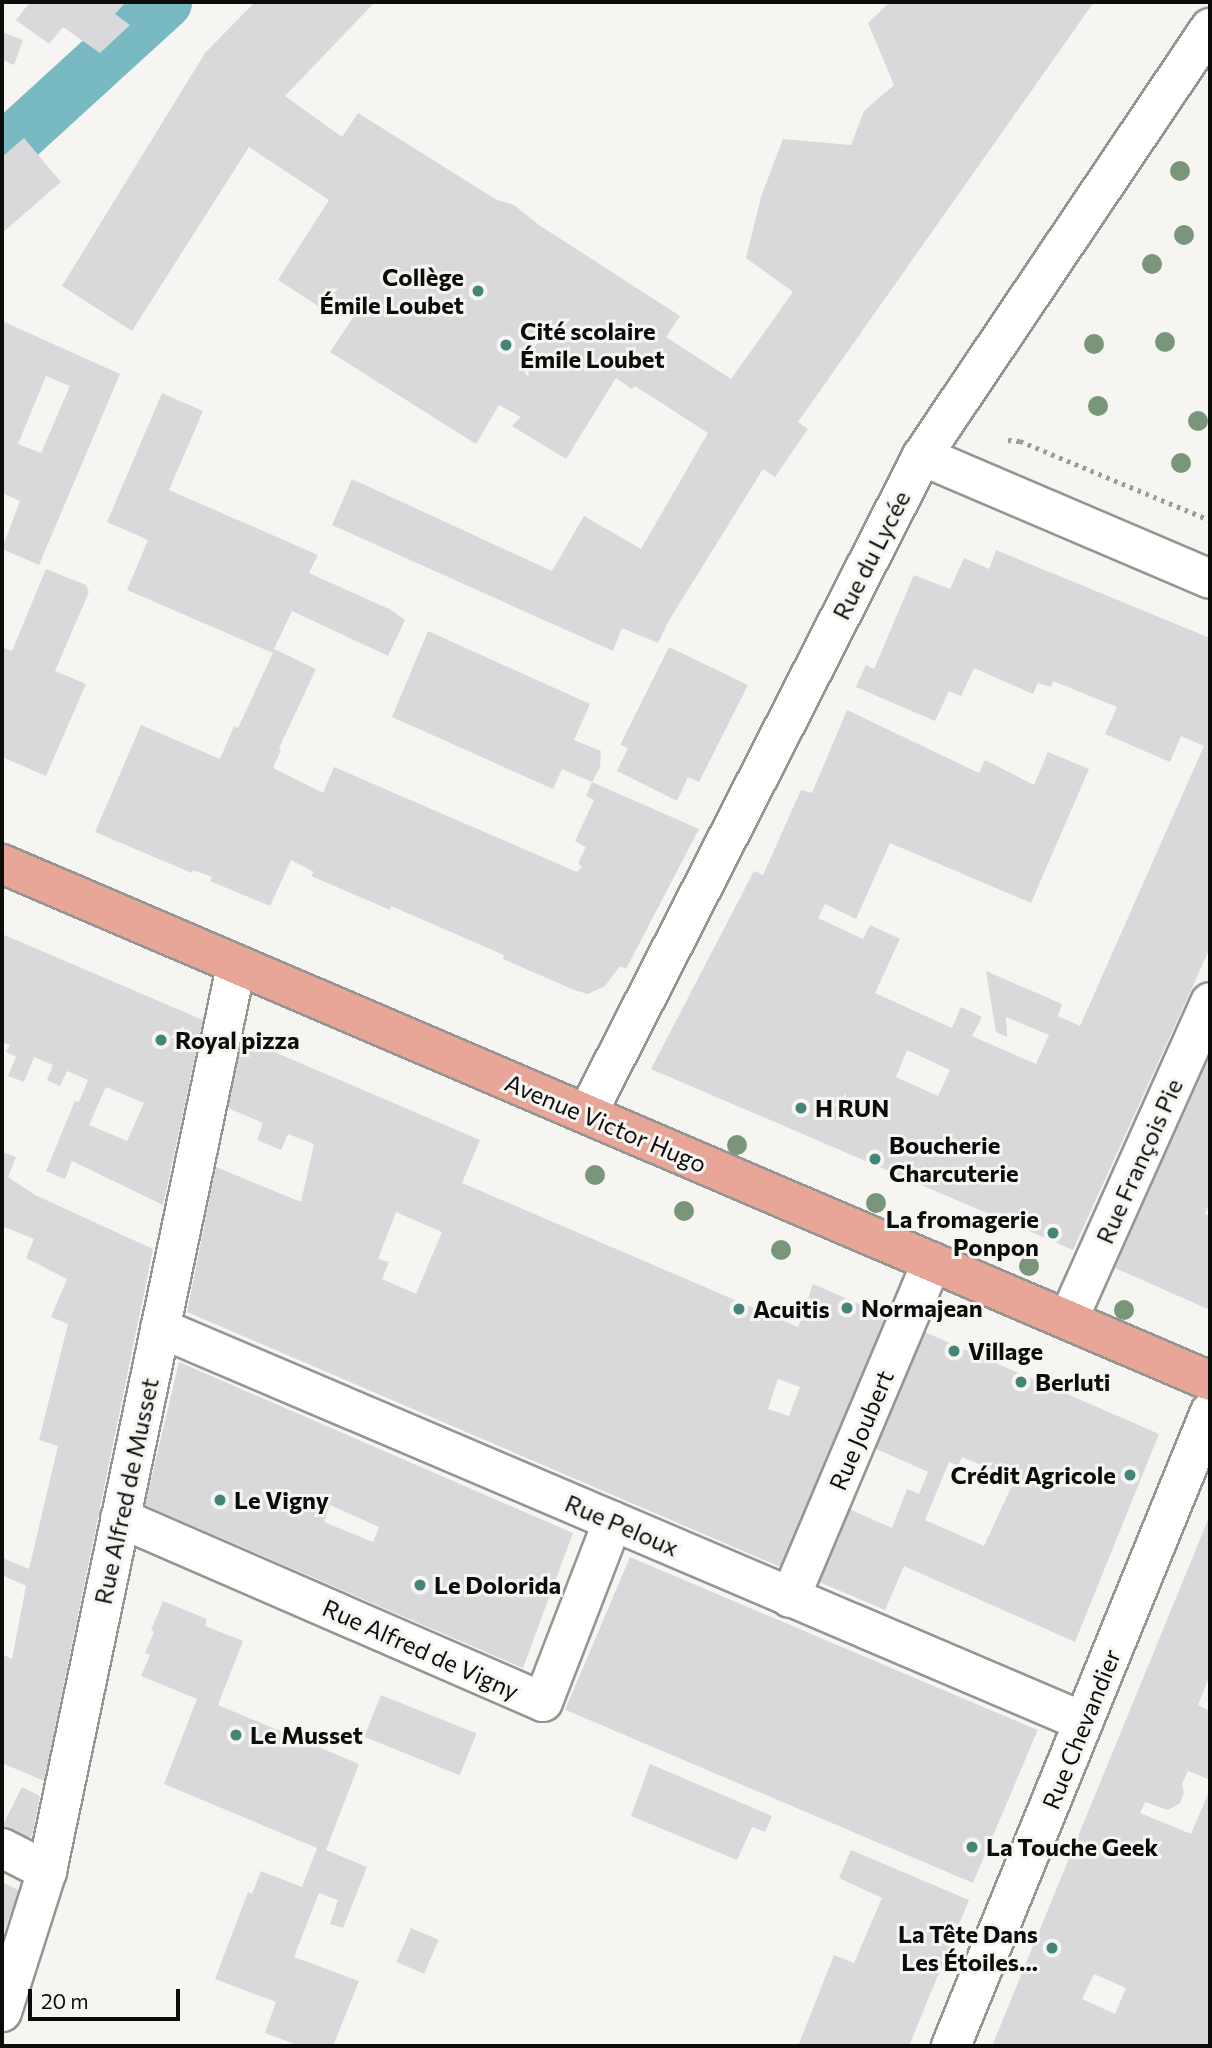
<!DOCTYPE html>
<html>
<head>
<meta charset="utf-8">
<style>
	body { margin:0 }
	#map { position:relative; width:1212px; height:2048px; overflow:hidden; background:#f6f5f2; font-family:Commissioner,sans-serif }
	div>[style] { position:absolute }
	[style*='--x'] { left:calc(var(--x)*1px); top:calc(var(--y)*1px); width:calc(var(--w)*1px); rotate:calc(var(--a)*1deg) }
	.canal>* { height:54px; margin:-27px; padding:0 27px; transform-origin:27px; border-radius:27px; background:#78b9c2 }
	.building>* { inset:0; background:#d9d9dc; transform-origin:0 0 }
	.path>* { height:4.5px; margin-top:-2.25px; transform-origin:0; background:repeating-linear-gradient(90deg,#9b9b99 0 3.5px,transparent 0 8.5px) }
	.roads { filter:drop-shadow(2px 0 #959592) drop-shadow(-2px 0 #959592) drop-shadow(0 2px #959592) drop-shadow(0 -2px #959592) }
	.minor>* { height:38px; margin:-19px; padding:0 19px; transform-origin:19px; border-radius:19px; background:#fff }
	.major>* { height:38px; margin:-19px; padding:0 19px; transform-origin:19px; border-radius:19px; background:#e8a699 }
	.trees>* { width:20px; height:20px; margin:-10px; border-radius:50%; background:#79967a }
	.dots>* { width:19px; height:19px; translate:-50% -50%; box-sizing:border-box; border:4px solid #f6f5f2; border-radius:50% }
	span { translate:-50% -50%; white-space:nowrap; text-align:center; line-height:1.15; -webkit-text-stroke:6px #f6f5f2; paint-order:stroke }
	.poi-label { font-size:24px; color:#0c0c0b; font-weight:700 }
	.right { translate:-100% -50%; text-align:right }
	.left { translate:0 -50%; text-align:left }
	.street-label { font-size:24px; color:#0c0c0b }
	.frame { position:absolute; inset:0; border:4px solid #0c0c0b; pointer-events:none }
	.scale { position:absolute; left:28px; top:1989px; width:152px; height:32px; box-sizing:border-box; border:4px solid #0c0c0b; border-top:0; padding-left:9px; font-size:21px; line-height:24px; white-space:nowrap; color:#0c0c0b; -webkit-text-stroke:5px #f6f5f2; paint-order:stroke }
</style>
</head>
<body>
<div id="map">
	<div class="canal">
		<i style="--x:2;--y:151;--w:221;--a:-42.4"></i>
	</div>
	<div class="building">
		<i style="clip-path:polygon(30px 2px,126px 2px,115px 14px,130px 25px,100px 53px,63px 27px,49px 44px,16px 20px)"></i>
		<i style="clip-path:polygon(255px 2px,375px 2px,285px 96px,342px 137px,358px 113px,497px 200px,514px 205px,539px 225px,680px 316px,666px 337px,731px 379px,793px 292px,746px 258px,761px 197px,783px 139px,851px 145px,864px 111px,894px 85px,868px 23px,890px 2px,1094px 2px,798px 422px,808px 429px,775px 477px,763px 469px,668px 622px,658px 643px,622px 628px,613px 651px,332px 525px,352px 479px,552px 571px,584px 516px,641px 549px,708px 433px,635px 386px,632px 389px,616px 378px,566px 459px,512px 426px,521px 417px,499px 405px,476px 444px,330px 352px,354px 316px,335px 303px,329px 313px,278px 280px,329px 200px,249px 147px,132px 331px,62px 286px,205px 53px)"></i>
		<i style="clip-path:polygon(2px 32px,23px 40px,14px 65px,2px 60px)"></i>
		<i style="clip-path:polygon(24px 138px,61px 182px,2px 233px,2px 157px)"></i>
		<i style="clip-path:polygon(evenodd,2px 321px,120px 374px,39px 565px,2px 549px,20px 501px,2px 493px,2px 321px,46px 376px,70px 386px,41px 453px,18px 444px,46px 376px)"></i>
		<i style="clip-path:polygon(162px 393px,203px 411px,169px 490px,318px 555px,309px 573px,389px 609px,405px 620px,388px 656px,292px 611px,274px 649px,316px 669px,279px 748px,281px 750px,273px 768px,323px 793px,334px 767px,577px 872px,582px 867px,578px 863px,586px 847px,575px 841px,594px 800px,586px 796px,592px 782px,699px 829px,626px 969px,620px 966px,605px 986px,588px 994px,574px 990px,503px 959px,504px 955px,391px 906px,390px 910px,311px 876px,314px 872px,291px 860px,270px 906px,210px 881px,212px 877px,193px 870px,192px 873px,95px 832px,141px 725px,220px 759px,234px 726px,238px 728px,273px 653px,127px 590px,148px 540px,107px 522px)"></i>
		<i style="clip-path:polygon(evenodd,996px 550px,1210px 638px,1210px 948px,1073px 1250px,651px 1069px,754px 871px,763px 875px,801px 790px,812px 793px,847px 710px,979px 773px,985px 760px,1034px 785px,1048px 752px,1089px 769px,1031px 903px,890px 843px,856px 919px,825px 904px,818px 918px,863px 939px,870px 925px,900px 939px,875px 993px,952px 1028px,961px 1007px,982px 1017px,972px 1036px,1036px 1064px,1049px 1035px,1006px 1017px,1007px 1037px,996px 1032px,986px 971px,1062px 1004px,1058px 1016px,1080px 1026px,1204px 746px,1181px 736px,1170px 762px,1105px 734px,1117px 707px,1053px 681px,1051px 687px,1038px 683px,1033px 694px,974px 668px,961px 696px,949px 691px,935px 721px,856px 687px,866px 665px,874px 669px,914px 575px,950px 589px,964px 558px,989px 569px,996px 550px,907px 1050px,950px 1070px,938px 1096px,896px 1077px,907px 1050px)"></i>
		<i style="clip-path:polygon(46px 569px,86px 585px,89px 592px,55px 671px,86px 684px,46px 776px,2px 757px,2px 647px,12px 651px)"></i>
		<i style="clip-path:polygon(428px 631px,590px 704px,574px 740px,601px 751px,600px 768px,592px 782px,562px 769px,553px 789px,392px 717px)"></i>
		<i style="clip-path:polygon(669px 647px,748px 685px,699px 782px,688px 777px,677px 801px,617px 771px,628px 748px,620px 745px)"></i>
		<i style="clip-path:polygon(evenodd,2px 934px,203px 1020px,163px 1205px,72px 1161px,65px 1179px,46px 1171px,75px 1101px,79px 1102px,88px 1080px,67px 1071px,60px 1086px,47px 1080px,53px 1065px,34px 1057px,24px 1082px,8px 1076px,16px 1057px,6px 1052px,10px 1045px,2px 1042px,2px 934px,106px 1087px,144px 1103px,127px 1141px,89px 1125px,106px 1087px)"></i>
		<i style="clip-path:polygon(evenodd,242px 1038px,480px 1140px,462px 1183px,798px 1327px,813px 1284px,887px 1316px,785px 1569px,187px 1312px,216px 1167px,301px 1202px,314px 1144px,288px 1134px,281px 1150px,257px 1140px,263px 1123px,228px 1108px,242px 1038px,396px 1212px,442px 1232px,416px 1294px,382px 1279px,389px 1262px,378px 1259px,396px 1212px,242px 1038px,778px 1379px,800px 1387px,789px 1416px,768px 1409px,778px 1379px)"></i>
		<i style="clip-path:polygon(1210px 1056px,1210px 1201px,1205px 1214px,1210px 1216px,1210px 1310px,1115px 1268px)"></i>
		<i style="clip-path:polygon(2px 1152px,16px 1157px,8px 1177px,35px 1195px,153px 1249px,44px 1781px,2px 1763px,2px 1654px,12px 1659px,26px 1586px,2px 1575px,2px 1563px,3px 1558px,29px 1569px,58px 1446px,39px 1440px,68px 1324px,51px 1317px,67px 1279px,26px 1258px,34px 1239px,2px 1226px)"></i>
		<i style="clip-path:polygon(evenodd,920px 1330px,1159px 1434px,1075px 1642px,904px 1566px,885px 1610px,817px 1581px,847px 1508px,892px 1528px,907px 1489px,919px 1494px,928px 1472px,872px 1447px,920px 1330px,962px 1457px,1015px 1479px,984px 1546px,925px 1520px,949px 1462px,958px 1466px,962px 1457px)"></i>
		<i style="clip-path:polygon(evenodd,179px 1362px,573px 1533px,523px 1668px,145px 1505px,179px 1362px,330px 1505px,379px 1527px,373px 1542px,324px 1522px,330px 1505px)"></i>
		<i style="clip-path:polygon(evenodd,1210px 1515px,1210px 1675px,1198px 1705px,1210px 1711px,1210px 1780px,1188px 1771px,1182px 1784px,1184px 1793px,1180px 1803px,1168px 1810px,1145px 1802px,1140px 1813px,1191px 1834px,1210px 1789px,1210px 2046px,992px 2046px,1210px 1515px,1094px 1974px,1126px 1988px,1115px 2014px,1082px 1999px,1094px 1974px)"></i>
		<i style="left:630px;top:1557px;width:443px;height:166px;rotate:23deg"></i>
		<i style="clip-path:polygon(163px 1601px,207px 1619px,205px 1626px,243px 1641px,218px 1705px,359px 1764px,326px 1850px,367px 1867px,343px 1928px,330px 1924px,338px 1900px,319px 1893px,294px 1957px,359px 1981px,333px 2046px,300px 2046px,265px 2033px,276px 2002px,215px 1979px,248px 1892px,252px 1894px,261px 1871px,302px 1887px,317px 1848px,164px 1784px,197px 1699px,141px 1676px,150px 1655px,145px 1653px,154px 1632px,151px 1630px)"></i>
		<i style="left:381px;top:1695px;width:103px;height:45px;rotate:22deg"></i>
		<i style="clip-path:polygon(650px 1764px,772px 1816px,765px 1832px,752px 1827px,737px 1860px,631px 1816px)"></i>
		<i style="clip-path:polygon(22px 1787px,40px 1796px,32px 1836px,22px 1840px,2px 1830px,2px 1827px)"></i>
		<i style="clip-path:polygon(851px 1850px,969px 1900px,909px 2046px,798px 2046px,834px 1955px,854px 1963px,882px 1898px,839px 1878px)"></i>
		<i style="clip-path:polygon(2px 1882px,20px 1891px,2px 1935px)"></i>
		<i style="left:411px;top:1928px;width:30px;height:37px;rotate:23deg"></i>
	</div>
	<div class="path">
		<i style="--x:1008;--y:440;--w:12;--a:5"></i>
		<i style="--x:1020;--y:441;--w:206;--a:22.6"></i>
	</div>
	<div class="roads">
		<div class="minor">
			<i style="--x:922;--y:456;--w:313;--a:23.1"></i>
			<i style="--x:587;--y:1114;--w:738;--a:-63.02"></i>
			<i style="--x:922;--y:456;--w:516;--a:-56.06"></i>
			<i style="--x:1068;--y:1320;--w:348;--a:-65.9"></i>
			<i style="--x:160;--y:1328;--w:1004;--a:23.09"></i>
			<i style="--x:120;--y:1518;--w:461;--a:23.5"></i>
			<i style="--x:543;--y:1702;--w:194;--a:-68.9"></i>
			<i style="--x:790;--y:1598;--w:365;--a:-67.1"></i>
			<i style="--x:2;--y:1848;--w:51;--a:27.1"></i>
			<i style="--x:2;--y:2012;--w:148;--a:-72.3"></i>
			<i style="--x:47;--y:1871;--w:925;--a:-78.2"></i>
			<i style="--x:951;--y:2046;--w:685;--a:-67.78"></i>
		</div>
		<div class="major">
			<i style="--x:2;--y:864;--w:1314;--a:23.17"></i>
		</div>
	</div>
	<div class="trees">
		<i style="left:1180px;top:171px"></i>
		<i style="left:1184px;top:235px"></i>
		<i style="left:1152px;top:264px"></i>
		<i style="left:1165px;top:342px"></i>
		<i style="left:1094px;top:344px"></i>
		<i style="left:1098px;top:406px"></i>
		<i style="left:1198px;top:421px"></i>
		<i style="left:1181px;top:463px"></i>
		<i style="left:737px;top:1145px"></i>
		<i style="left:595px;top:1175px"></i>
		<i style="left:876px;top:1203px"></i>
		<i style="left:684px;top:1211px"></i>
		<i style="left:781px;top:1250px"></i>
		<i style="left:1029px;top:1266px"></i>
		<i style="left:1124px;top:1310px"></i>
	</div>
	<div class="dots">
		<i style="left:478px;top:291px;background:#438679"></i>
		<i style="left:506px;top:345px;background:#438679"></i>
		<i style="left:161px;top:1040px;background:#438679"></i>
		<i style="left:801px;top:1108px;background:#438679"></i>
		<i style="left:875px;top:1159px;background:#438679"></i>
		<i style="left:1053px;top:1233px;background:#438679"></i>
		<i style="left:847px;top:1308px;background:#438679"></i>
		<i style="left:739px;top:1309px;background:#438679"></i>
		<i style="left:954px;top:1351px;background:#438679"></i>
		<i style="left:1021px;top:1382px;background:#438679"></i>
		<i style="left:1130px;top:1475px;background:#438679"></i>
		<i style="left:220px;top:1500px;background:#438679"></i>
		<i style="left:420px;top:1585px;background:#438679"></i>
		<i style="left:236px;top:1735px;background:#438679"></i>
		<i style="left:972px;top:1847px;background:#438679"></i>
		<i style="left:1052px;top:1948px;background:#438679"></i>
	</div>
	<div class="poi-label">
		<span class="right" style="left:464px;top:291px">Collège<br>Émile Loubet</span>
		<span class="left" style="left:520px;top:345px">Cité scolaire<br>Émile Loubet</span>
		<span class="left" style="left:175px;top:1040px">Royal pizza</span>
		<span class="left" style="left:815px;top:1108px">H RUN</span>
		<span class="left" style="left:889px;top:1159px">Boucherie<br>Charcuterie</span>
		<span class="right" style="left:1039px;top:1233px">La fromagerie<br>Ponpon</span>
		<span class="left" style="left:861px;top:1308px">Normajean</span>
		<span class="left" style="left:753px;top:1309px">Acuitis</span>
		<span class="left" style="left:968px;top:1351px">Village</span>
		<span class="left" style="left:1035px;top:1382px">Berluti</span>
		<span class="right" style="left:1116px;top:1475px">Crédit Agricole</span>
		<span class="left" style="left:234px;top:1500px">Le Vigny</span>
		<span class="left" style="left:434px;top:1585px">Le Dolorida</span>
		<span class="left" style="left:250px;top:1735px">Le Musset</span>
		<span class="left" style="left:986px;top:1847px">La Touche Geek</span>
		<span class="right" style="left:1038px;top:1948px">La Tête Dans<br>Les Étoiles…</span>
	</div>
	<div class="street-label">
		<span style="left:871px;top:555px;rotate:-63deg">Rue du Lycée</span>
		<span style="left:606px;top:1123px;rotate:23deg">Avenue Victor Hugo</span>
		<span style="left:1139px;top:1161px;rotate:-66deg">Rue François Pie</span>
		<span style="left:861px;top:1430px;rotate:-67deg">Rue Joubert</span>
		<span style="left:126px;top:1491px;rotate:-78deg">Rue Alfred de Musset</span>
		<span style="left:622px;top:1525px;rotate:23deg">Rue Peloux</span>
		<span style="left:421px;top:1649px;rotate:24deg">Rue Alfred de Vigny</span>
		<span style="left:1081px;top:1729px;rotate:-68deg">Rue Chevandier</span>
	</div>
	<div class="frame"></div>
	<div class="scale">20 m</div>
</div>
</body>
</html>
